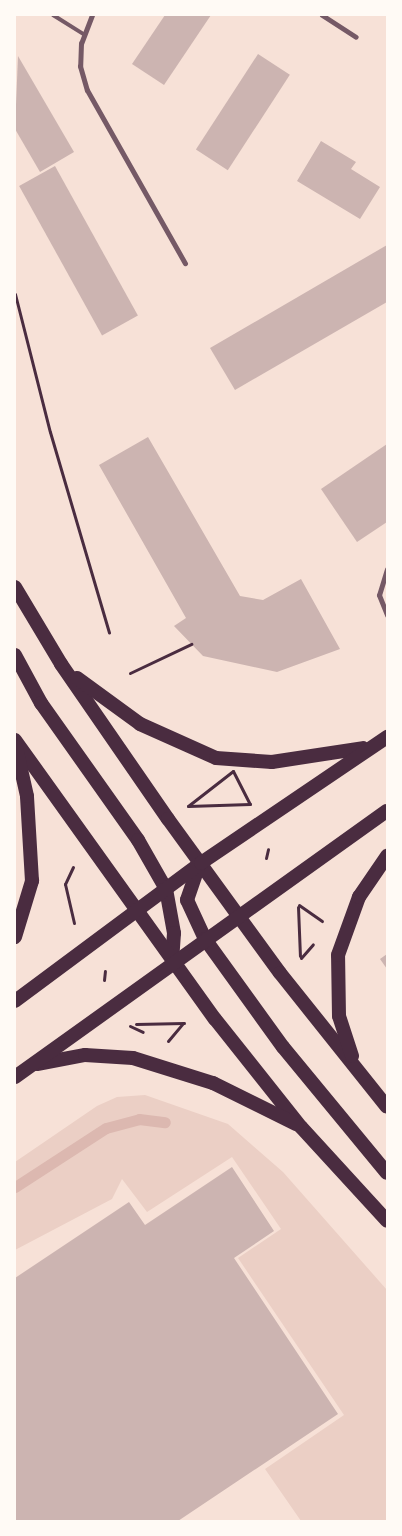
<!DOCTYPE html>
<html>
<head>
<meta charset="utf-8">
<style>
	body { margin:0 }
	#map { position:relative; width:402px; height:1536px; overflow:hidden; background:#f7e1d7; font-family:"Varela Round",sans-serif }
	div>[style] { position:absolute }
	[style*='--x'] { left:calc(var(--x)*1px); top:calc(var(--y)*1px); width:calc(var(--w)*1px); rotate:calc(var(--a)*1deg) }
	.green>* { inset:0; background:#ebcfc5 }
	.stream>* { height:11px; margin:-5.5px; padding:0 5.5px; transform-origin:5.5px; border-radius:5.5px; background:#dcb8b0 }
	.building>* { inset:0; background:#ccb4b1; transform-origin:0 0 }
	.path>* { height:3px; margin:-1.5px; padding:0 1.5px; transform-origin:1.5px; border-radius:1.5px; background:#4a2c40 }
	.service>* { height:4px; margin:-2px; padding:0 2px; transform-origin:2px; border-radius:2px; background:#755966 }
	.minor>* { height:5px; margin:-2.5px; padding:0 2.5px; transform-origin:2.5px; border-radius:2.5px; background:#755966 }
	.trunk>* { height:14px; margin:-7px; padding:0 7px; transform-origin:7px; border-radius:7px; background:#4a2c40 }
	span { translate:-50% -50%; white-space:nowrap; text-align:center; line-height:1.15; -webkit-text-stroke:4px #fffaf5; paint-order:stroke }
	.frame { position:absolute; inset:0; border:16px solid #fffaf5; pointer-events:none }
</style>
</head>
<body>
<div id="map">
	<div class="green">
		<i style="clip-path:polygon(145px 1095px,228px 1124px,283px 1172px,387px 1290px,387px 1521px,301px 1521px,265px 1469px,344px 1415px,238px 1258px,281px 1229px,232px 1157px,147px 1212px,122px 1179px,112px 1199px,15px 1250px,15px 1162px,97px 1106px,117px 1097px)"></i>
	</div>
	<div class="stream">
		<i style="--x:15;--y:1187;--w:108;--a:-33"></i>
		<i style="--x:106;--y:1128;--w:34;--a:-15"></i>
		<i style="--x:139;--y:1119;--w:26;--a:7"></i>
	</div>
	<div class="building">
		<i style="clip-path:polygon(165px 15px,211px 15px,164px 85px,132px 64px)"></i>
		<i style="left:258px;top:54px;width:38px;height:114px;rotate:33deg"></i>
		<i style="clip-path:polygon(18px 56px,74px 152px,40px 172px,15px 129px)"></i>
		<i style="clip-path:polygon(321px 141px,356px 162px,351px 169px,380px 187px,360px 219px,297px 181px)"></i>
		<i style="left:55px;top:166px;width:171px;height:41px;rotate:61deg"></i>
		<i style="clip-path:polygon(387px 245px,387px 302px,235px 390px,210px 348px)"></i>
		<i style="clip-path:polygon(148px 437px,240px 596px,263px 600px,301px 579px,340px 649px,277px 672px,203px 656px,174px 626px,186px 618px,99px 465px)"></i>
		<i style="clip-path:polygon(387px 444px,387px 522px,357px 542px,321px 489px)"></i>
		<i style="clip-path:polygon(387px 954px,387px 969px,380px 959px)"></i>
		<i style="clip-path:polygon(232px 1167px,274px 1231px,234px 1258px,338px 1414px,178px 1521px,15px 1521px,15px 1278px,129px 1202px,145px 1225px)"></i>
	</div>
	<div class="path">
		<i style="--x:15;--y:294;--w:142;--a:75.8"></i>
		<i style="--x:50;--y:432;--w:209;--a:73.6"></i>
		<i style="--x:130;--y:673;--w:68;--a:-25.4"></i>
		<i style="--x:233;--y:771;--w:37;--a:63"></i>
		<i style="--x:250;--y:804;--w:62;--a:178.2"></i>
		<i style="--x:188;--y:806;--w:57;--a:-37.9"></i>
		<i style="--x:266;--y:858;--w:9;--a:-77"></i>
		<i style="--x:73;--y:867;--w:19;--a:115"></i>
		<i style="--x:65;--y:884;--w:40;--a:77"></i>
		<i style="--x:299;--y:905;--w:28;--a:35"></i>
		<i style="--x:298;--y:907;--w:49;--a:87.7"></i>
		<i style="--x:301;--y:958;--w:18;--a:-49"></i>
		<i style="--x:104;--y:980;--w:9;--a:-84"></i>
		<i style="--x:136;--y:1024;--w:48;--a:-1.2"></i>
		<i style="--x:130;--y:1026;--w:14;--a:25"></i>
		<i style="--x:168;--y:1041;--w:23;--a:-50"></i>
	</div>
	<div class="service">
		<i style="--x:53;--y:15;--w:36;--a:32"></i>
	</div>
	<div class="minor">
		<i style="--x:92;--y:15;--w:30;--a:111"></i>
		<i style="--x:81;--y:43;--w:23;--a:92"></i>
		<i style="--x:80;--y:66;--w:25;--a:74"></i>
		<i style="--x:87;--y:90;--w:199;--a:60.5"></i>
		<i style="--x:322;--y:15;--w:40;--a:32.9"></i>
		<i style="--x:387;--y:569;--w:27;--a:107"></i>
		<i style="--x:379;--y:595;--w:22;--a:68"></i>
	</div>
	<div class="trunk">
		<i style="--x:15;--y:587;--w:90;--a:59.1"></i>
		<i style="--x:61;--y:664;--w:188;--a:55.4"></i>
		<i style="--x:168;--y:819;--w:190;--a:54"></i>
		<i style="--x:280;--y:973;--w:171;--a:51.4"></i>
		<i style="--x:15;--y:655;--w:55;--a:61.6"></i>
		<i style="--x:41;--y:703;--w:168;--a:54.7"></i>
		<i style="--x:138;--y:840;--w:56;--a:60.3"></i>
		<i style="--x:166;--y:889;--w:45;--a:79.7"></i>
		<i style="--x:174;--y:933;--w:30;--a:94"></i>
		<i style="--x:77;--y:678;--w:78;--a:36.1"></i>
		<i style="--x:140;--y:724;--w:83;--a:24.1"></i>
		<i style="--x:216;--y:758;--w:56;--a:4.1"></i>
		<i style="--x:272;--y:762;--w:92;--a:-8.7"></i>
		<i style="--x:15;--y:740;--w:343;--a:54.4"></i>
		<i style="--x:215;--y:1019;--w:138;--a:51.5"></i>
		<i style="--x:301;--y:1127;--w:127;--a:47.5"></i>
		<i style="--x:198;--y:868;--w:34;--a:109"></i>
		<i style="--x:187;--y:900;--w:43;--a:65.2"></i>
		<i style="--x:205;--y:939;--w:133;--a:54.2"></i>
		<i style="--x:283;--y:1047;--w:163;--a:50.5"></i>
		<i style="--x:15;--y:937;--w:59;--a:-73.1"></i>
		<i style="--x:32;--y:881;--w:85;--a:-93.4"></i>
		<i style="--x:27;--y:796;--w:50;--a:-102.7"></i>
		<i style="--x:15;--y:1001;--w:232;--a:-36.6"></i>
		<i style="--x:201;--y:863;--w:225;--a:-34.1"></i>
		<i style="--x:352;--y:1056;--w:42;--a:-108"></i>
		<i style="--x:339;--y:1016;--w:61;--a:-90.9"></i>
		<i style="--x:338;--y:955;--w:62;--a:-70.1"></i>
		<i style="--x:359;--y:897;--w:50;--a:-55.7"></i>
		<i style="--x:37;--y:1064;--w:49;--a:-10.6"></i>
		<i style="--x:85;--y:1055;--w:48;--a:3.6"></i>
		<i style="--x:133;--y:1058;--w:84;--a:17.4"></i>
		<i style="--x:213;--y:1083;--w:93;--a:26.3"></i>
		<i style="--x:15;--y:1077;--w:457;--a:-35.6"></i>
	</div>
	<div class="frame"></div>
</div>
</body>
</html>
